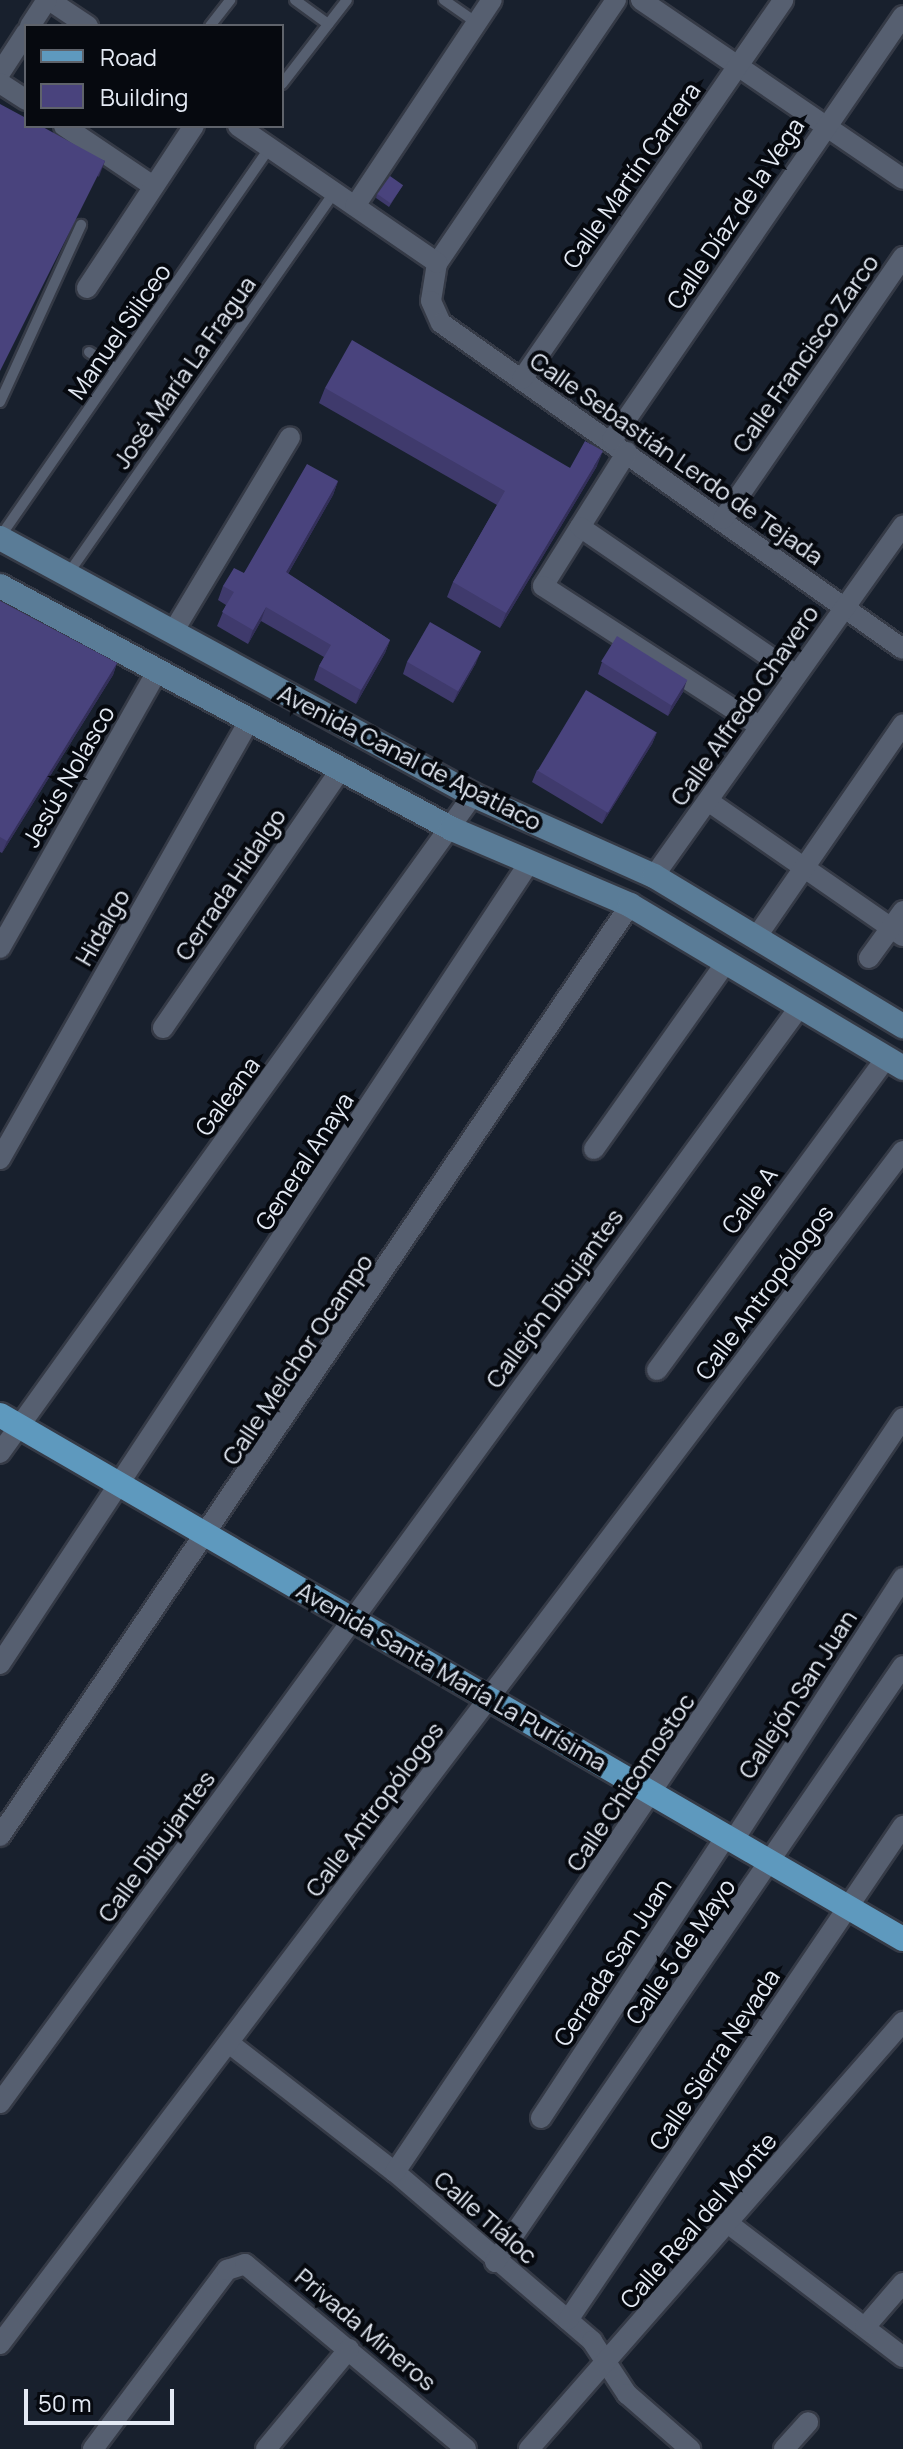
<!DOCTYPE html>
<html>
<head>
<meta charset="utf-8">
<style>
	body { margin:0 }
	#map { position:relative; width:903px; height:2449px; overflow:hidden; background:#18202d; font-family:Manrope,sans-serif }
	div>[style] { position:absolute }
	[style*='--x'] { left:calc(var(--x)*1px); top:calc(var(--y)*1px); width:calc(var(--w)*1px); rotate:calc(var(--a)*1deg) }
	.roads { filter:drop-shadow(2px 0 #353a46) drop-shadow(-2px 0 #353a46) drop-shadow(0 2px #353a46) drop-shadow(0 -2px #353a46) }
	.lane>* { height:10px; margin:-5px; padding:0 5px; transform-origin:5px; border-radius:5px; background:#565f70 }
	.street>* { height:20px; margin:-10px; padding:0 10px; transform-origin:10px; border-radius:10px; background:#565f70 }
	.secondary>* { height:24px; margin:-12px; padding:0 12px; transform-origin:12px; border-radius:12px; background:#5a7c97 }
	.primary>* { height:24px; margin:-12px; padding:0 12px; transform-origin:12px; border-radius:12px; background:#5e99be }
	.wall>* { inset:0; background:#3f3a6c }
	.shaded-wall>* { inset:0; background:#332f58; transform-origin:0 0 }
	.building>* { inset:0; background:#49437d; transform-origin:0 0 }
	span { translate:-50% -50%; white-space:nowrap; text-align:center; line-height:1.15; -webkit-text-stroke:8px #06090f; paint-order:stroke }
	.street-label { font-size:24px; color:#e4eaf4 }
	.legend { position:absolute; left:24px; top:24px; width:260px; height:104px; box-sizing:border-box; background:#06090f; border:2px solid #5f636b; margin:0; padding:10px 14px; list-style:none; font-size:24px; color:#e4eaf4 }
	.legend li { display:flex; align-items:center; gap:16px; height:40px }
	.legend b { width:40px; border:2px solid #5f636b }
	.scale { position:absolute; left:24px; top:2389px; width:150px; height:36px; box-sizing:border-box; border:4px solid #e4eaf4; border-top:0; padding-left:10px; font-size:24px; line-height:28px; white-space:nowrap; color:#e4eaf4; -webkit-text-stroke:6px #06090f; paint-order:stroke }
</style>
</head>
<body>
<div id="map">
	<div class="roads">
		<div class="lane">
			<i style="--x:295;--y:0;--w:41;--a:36"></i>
			<i style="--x:444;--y:0;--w:40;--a:34.9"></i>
			<i style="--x:210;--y:26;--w:33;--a:-52"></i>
			<i style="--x:282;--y:84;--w:106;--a:-52.3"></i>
			<i style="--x:89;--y:352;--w:32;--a:32"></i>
			<i style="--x:0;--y:402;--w:195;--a:-65.4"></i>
			<i style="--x:0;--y:537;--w:474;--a:-55.3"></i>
			<i style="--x:68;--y:574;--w:465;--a:-55.1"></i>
		</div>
		<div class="street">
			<i style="--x:49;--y:0;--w:47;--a:33.7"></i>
			<i style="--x:616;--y:0;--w:318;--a:124.2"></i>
			<i style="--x:437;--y:263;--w:38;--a:99"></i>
			<i style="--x:431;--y:301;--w:24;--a:66"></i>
			<i style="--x:441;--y:323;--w:565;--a:35.21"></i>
			<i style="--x:641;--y:0;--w:317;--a:34.3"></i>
			<i style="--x:30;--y:26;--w:31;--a:-57"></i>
			<i style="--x:0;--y:73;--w:48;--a:-57"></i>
			<i style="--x:0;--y:83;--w:31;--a:33"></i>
			<i style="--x:64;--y:126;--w:107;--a:34"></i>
			<i style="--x:238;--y:126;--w:242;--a:34.5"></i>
			<i style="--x:355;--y:206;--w:247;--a:-56.4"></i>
			<i style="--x:87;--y:288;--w:194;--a:-56.6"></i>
			<i style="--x:522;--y:379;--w:460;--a:-55.4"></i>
			<i style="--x:612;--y:440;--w:514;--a:-55.54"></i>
			<i style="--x:627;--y:452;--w:158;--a:122.1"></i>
			<i style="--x:543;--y:586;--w:256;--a:32.9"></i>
			<i style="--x:723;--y:519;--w:318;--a:-55.5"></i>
			<i style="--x:580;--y:527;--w:258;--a:34.4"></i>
			<i style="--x:173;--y:632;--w:227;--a:-59"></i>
			<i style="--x:708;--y:801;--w:237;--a:34.7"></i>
			<i style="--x:654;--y:876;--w:430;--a:-54.6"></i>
			<i style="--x:757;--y:936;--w:257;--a:-55.4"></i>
			<i style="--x:0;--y:948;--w:318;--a:-60.4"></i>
			<i style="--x:869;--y:958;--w:58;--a:-54.1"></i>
			<i style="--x:163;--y:1028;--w:313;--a:-55.5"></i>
			<i style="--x:594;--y:1149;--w:227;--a:-54.7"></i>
			<i style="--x:0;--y:1159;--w:504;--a:-60.38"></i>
			<i style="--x:657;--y:1370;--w:383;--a:-53.7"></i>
			<i style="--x:0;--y:1453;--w:810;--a:-54.29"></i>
			<i style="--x:0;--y:1664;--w:960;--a:-56.56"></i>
			<i style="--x:0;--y:1836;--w:1124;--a:-55.91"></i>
			<i style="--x:735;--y:1838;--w:310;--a:-57.1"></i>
			<i style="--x:229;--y:2043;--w:210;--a:37.9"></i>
			<i style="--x:395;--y:2172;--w:260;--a:40.6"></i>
			<i style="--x:592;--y:2341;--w:64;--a:56.6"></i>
			<i style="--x:627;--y:2394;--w:84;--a:41.1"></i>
			<i style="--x:0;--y:2103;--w:1354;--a:-53.89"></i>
			<i style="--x:541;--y:2118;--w:339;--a:-56.7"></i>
			<i style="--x:395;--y:2172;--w:909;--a:-56.03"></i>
			<i style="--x:729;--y:2224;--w:219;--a:37.4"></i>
			<i style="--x:495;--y:2262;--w:722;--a:-55.61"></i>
			<i style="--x:568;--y:2320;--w:597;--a:-55.86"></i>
			<i style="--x:865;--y:2327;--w:58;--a:-49.2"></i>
			<i style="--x:0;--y:2344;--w:1496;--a:-52.88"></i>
			<i style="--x:93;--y:2449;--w:224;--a:-53.2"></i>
			<i style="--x:227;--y:2270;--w:19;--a:-18"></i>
			<i style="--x:245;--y:2264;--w:288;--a:39.9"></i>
			<i style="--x:266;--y:2449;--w:130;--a:-50.3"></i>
			<i style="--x:529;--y:2449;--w:568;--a:-48.79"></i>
			<i style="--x:784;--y:2449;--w:36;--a:-48"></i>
		</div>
		<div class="secondary">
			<i style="--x:0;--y:538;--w:538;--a:28.52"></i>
			<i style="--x:473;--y:795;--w:198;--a:24.1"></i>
			<i style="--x:654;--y:876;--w:291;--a:31.1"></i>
			<i style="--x:0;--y:586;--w:513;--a:28.26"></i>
			<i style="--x:452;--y:829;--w:194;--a:23.1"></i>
			<i style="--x:630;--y:905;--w:318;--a:30.8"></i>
		</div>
		<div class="primary">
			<i style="--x:0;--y:1415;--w:1044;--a:30.13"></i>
		</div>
	</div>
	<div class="wall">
		<i style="clip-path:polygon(403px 185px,389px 207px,376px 198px,377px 194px)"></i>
		<i style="clip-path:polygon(325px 388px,570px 468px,597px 466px,500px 628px,447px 597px,453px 582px,497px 505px,319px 403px)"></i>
		<i style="clip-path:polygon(338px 481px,333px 495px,288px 574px,390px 640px,385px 653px,356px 704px,314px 680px,319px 666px,324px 657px,261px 621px,248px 644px,217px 626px,226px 605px,218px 600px,223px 586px,244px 573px)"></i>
		<i style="clip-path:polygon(0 601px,117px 663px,113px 675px,2px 853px,0 852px)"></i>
		<i style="clip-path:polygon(407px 662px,476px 663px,453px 703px,403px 674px)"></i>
		<i style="clip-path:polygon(602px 662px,683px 692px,668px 716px,598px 674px)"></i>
		<i style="clip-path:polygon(657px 732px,652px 744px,602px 824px,532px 782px,537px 770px)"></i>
	</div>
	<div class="shaded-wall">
		<i style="left:105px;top:161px;width:17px;height:235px;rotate:111deg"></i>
		<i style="clip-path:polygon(603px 451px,597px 466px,500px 628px,506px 613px)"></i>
		<i style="clip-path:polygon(338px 481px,333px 495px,281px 586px,286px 572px)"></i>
		<i style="clip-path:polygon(266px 607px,261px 621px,248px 644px,253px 630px)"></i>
		<i style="clip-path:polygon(390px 640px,385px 653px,356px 704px,361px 690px)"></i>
		<i style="clip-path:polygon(481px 651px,476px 663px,453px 703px,458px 691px)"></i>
		<i style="clip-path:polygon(117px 663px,113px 675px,2px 853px,7px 841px)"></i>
		<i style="clip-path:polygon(687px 680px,683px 692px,668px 716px,672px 704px)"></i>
		<i style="clip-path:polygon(657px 732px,652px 744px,602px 824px,607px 812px)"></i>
	</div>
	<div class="building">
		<i style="clip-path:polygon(0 104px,26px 118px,26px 126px,41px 126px,105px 161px,0 371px)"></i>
		<i style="left:390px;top:176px;width:16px;height:22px;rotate:35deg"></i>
		<i style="clip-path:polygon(352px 340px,570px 468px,585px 441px,603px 451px,506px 613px,453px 582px,505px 491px,325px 388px)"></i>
		<i style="clip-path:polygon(307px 464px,338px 481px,286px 572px,390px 640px,361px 690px,319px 666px,331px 645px,266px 607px,253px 630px,222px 612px,234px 592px,223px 586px,234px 568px,244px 573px)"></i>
		<i style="clip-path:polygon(0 601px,117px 663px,7px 841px,0 837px)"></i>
		<i style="left:430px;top:622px;width:59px;height:46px;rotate:30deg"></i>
		<i style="left:617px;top:636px;width:83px;height:30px;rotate:32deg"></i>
		<i style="left:586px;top:690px;width:82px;height:94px;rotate:31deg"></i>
	</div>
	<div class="street-label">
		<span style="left:631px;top:175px;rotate:-55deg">Calle Martín Carrera</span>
		<span style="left:735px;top:213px;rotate:-56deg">Calle Díaz de la Vega</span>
		<span style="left:119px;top:331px;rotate:-55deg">Manuel Siliceo</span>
		<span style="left:805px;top:353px;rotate:-55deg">Calle Francisco Zarco</span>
		<span style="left:184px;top:372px;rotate:-55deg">José María La Fragua</span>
		<span style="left:677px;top:458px;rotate:35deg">Calle Sebastián Lerdo de Tejada</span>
		<span style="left:744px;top:705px;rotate:-55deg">Calle Alfredo Chavero</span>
		<span style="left:410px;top:757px;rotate:27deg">Avenida Canal de Apatlaco</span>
		<span style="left:68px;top:776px;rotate:-60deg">Jesús Nolasco</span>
		<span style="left:230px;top:884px;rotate:-56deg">Cerrada Hidalgo</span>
		<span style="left:102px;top:927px;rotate:-60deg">Hidalgo</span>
		<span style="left:227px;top:1096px;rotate:-54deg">Galeana</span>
		<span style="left:304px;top:1161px;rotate:-57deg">General Anaya</span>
		<span style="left:749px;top:1200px;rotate:-54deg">Calle A</span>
		<span style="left:764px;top:1292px;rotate:-53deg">Calle Antropólogos</span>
		<span style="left:554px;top:1298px;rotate:-54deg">Callejón Dibujantes</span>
		<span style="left:297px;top:1359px;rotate:-56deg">Calle Melchor Ocampo</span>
		<span style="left:452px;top:1676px;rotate:30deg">Avenida Santa María La Purísima</span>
		<span style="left:797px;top:1694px;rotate:-57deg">Callejón San Juan</span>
		<span style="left:630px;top:1782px;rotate:-56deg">Calle Chicomostoc</span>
		<span style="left:374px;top:1809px;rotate:-53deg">Calle Antropólogos</span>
		<span style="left:156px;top:1846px;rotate:-54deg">Calle Dibujantes</span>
		<span style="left:680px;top:1951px;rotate:-55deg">Calle 5 de Mayo</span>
		<span style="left:612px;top:1962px;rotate:-57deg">Cerrada San Juan</span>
		<span style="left:714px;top:2059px;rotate:-56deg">Calle Sierra Nevada</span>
		<span style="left:486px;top:2217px;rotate:41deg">Calle Tláloc</span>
		<span style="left:698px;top:2220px;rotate:-49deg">Calle Real del Monte</span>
		<span style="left:366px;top:2329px;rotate:40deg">Privada Mineros</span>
	</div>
	<ul class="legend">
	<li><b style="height:10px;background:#5e99be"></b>Road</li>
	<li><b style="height:22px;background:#49437d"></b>Building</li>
	</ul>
	<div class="scale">50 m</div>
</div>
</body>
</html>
